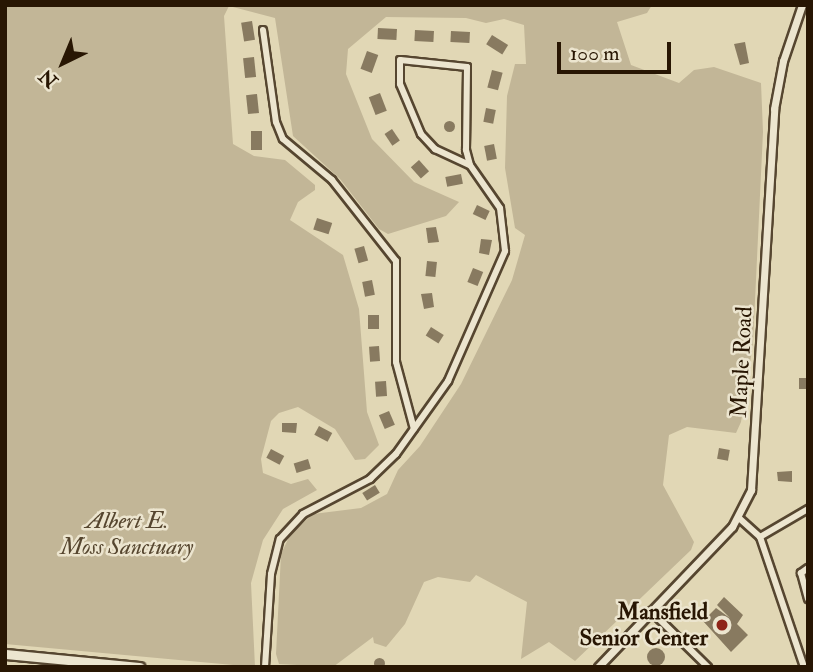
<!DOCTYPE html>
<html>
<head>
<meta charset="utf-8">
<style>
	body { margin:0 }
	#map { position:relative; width:813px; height:672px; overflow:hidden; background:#e1d7b5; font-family:"IM FELL Double Pica",serif }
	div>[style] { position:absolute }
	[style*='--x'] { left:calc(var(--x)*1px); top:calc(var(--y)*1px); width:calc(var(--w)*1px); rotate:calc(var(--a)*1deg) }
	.green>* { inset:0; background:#c2b697 }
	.building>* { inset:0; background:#887a60; transform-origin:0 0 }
	.round { border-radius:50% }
	.roads { filter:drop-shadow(2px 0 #564630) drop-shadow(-2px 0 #564630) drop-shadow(0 2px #564630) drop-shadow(0 -2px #564630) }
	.minor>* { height:6px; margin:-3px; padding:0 3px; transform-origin:3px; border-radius:3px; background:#ece5cf }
	.tertiary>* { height:7px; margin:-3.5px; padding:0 3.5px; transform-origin:3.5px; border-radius:3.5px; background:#ece5cf }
	.secondary>* { height:9px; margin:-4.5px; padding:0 4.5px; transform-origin:4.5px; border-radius:4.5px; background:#ece5cf }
	.dots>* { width:19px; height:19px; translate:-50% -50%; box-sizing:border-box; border:4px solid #ece5cf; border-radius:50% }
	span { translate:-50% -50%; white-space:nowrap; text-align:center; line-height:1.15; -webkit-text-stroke:5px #ece5cf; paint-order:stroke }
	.street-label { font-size:23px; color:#281603 }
	.park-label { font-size:23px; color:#56462f; font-style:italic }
	.poi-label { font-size:23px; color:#281603; font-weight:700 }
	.right { translate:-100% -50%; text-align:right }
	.frame { position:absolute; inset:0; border:7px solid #281603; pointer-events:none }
	.north { position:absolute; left:28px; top:28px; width:70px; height:70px; -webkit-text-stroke:5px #ece5cf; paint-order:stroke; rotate:223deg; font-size:19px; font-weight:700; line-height:28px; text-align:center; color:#281603 }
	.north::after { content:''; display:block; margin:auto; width:24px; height:32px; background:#281603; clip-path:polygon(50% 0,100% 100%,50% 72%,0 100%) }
	.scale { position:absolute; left:557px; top:42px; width:114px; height:32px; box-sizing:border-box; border:4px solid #281603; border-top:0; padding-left:9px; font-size:21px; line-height:24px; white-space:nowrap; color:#281603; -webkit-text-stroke:5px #ece5cf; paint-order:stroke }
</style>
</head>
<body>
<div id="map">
	<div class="green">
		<i style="clip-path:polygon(5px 5px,652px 5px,647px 13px,617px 22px,631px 65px,679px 83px,694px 70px,714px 67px,761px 83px,763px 132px,753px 343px,741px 422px,736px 433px,687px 427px,669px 435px,663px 485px,694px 542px,691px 550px,575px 661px,549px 642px,521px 659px,527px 602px,476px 575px,470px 582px,438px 577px,424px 582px,405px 624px,386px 647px,374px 643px,373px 637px,333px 667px,279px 664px,276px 654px,281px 554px,290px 535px,313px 514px,361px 508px,387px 494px,398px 470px,420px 446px,461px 384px,512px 280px,525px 235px,515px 228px,505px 168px,507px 96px,515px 64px,526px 64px,524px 25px,504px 19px,486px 23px,466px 18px,386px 17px,348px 49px,346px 74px,372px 139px,414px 182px,459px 202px,446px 216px,388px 234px,379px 229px,340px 179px,293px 136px,275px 18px,229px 6px,224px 16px,233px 144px,254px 156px,285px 160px,315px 185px,315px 190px,298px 202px,290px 220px,343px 255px,359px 309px,367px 412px,379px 445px,365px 459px,355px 460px,335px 429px,298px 407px,279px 413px,271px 421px,261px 459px,263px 473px,291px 484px,308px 479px,317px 490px,283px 509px,263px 540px,251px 583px,255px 667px,5px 644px)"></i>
	</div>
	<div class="building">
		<i style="left:252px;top:21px;width:19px;height:11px;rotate:81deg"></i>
		<i style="left:378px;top:28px;width:19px;height:11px;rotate:3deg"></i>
		<i style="left:415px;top:30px;width:19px;height:11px;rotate:3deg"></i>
		<i style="left:451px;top:31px;width:19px;height:11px;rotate:3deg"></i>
		<i style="left:492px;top:35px;width:19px;height:11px;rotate:32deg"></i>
		<i style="clip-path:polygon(745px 42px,749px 63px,740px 65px,734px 44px)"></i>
		<i style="left:367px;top:51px;width:12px;height:19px;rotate:20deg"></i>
		<i style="left:254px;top:57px;width:20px;height:11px;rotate:84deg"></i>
		<i style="left:492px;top:70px;width:11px;height:18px;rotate:15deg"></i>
		<i style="left:380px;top:93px;width:19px;height:12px;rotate:69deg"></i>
		<i style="left:257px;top:94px;width:19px;height:11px;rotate:84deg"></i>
		<i style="left:486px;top:108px;width:10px;height:14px;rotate:11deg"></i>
		<i class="round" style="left:443.5px;top:120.5px;width:11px;height:11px"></i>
		<i style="left:392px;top:129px;width:14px;height:9px;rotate:56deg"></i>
		<i style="left:251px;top:131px;width:11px;height:19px"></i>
		<i style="left:494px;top:144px;width:15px;height:10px;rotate:79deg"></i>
		<i style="left:419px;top:160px;width:15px;height:11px;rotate:48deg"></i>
		<i style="left:461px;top:174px;width:10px;height:16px;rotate:79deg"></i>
		<i style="left:477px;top:205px;width:14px;height:10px;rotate:25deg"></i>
		<i style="left:317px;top:218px;width:16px;height:12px;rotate:18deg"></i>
		<i style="clip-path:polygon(436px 227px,439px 242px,428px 243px,426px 228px)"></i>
		<i style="clip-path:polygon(481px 239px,492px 240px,489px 255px,479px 253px)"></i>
		<i style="left:364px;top:246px;width:15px;height:10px;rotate:74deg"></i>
		<i style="left:427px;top:261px;width:10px;height:15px;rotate:6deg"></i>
		<i style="left:473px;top:268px;width:11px;height:15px;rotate:22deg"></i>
		<i style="left:372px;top:280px;width:15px;height:10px;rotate:79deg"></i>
		<i style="clip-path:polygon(432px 293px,434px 307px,424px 309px,421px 294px)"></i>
		<i style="left:368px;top:315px;width:11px;height:14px"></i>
		<i style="left:431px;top:327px;width:15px;height:10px;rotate:32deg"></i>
		<i style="left:379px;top:346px;width:15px;height:10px;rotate:86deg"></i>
		<i style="left:799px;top:378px;width:9px;height:11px"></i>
		<i style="left:386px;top:381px;width:15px;height:11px;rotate:86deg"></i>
		<i style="left:389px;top:411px;width:15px;height:11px;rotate:67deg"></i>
		<i style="clip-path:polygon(282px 423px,297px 423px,296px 433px,282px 432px)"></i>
		<i style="left:319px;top:426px;width:15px;height:10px;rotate:28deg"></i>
		<i style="left:719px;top:448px;width:11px;height:11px;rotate:10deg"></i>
		<i style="left:271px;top:449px;width:15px;height:10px;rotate:28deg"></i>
		<i style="left:308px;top:459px;width:10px;height:15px;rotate:73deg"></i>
		<i style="clip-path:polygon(792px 471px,792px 482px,778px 481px,777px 472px)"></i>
		<i style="left:375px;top:485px;width:9px;height:15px;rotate:58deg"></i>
		<i style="clip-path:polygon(724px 597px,743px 615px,737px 624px,748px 635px,731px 652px,703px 621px,716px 608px,730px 618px,717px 605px)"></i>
		<i class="round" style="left:647px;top:648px;width:18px;height:18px"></i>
		<i class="round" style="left:373.5px;top:657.5px;width:11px;height:11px"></i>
	</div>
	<div class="roads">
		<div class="minor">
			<i style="--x:263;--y:30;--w:93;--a:82"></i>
			<i style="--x:276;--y:122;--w:18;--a:68"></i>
			<i style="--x:283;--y:139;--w:64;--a:39.9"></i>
			<i style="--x:332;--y:180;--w:103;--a:51.7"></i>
			<i style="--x:396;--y:261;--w:101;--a:90"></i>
			<i style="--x:396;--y:362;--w:69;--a:75"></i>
			<i style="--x:739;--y:518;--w:28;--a:42"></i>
			<i style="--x:760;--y:537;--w:137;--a:71.3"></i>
			<i style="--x:760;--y:537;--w:56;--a:-30.3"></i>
			<i style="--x:808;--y:568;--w:9;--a:144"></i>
			<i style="--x:801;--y:573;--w:27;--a:75"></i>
			<i style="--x:651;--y:611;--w:80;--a:44.5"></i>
			<i style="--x:265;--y:667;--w:93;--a:-86.3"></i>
			<i style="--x:271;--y:574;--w:36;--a:-76"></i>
			<i style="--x:280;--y:539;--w:34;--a:-47"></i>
			<i style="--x:303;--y:514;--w:76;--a:-27.6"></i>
			<i style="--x:370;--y:479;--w:36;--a:-44"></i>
			<i style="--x:396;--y:454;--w:90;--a:-54.5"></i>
			<i style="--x:448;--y:381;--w:142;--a:-66.3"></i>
			<i style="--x:505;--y:251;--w:43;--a:-96.6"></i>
			<i style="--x:500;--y:208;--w:52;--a:-124.9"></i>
			<i style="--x:470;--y:165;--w:16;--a:-105"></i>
			<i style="--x:466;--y:150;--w:83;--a:-89.3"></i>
			<i style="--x:467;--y:67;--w:67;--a:-174"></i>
			<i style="--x:400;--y:60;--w:24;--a:90"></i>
			<i style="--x:400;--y:84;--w:54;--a:67.2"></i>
			<i style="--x:421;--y:134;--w:21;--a:47"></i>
			<i style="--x:435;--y:149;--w:38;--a:25"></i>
		</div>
		<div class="tertiary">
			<i style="--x:598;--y:667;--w:194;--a:-46.3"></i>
			<i style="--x:732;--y:527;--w:42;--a:-62.8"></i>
			<i style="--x:751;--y:490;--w:382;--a:-86.5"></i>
			<i style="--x:774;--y:109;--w:49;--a:-79.4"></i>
			<i style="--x:783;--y:61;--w:59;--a:-71.3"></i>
		</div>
		<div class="secondary">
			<i style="--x:5;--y:654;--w:135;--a:5.5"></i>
		</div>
	</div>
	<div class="dots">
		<i style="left:722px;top:625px;background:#8f2418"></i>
	</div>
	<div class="street-label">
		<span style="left:742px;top:362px;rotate:-87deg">Maple Road</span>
	</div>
	<div class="park-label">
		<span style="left:127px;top:534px">Albert E.<br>Moss Sanctuary</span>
	</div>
	<div class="poi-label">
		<span class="right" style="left:708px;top:625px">Mansfield<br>Senior Center</span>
	</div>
	<div class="frame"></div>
	<div class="north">N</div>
	<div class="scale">100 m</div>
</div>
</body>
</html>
